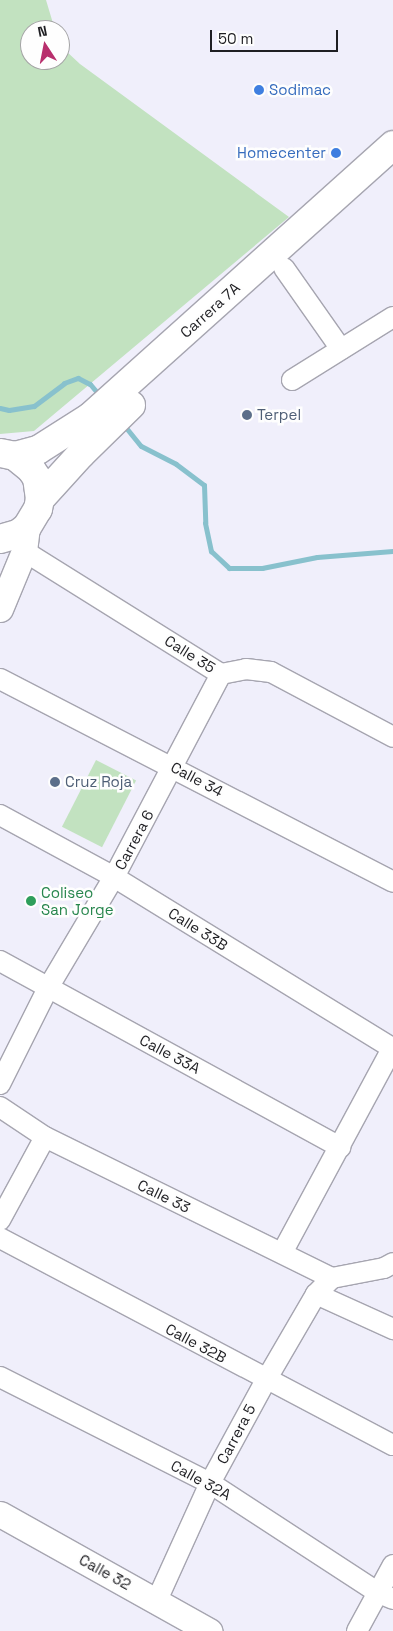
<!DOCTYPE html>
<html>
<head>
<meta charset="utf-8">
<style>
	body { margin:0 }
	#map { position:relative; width:393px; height:1631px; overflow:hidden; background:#f0effb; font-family:"Space Grotesk",sans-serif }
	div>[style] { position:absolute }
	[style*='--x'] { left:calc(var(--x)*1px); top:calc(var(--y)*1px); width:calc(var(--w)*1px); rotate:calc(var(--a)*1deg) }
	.green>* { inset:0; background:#c2e2c0; transform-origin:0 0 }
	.stream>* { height:5px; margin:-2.5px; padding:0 2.5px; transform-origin:2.5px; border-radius:2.5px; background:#88c1cd }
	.roads { filter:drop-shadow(1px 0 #a6a5b0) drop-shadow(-1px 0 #a6a5b0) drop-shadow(0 1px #a6a5b0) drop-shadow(0 -1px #a6a5b0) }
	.minor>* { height:20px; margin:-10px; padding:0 10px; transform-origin:10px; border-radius:10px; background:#fff }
	.tertiary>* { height:25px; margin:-12.5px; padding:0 12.5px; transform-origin:12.5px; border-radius:12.5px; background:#fff }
	.secondary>* { height:28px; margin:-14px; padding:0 14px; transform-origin:14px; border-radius:14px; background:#fff }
	.dots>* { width:14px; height:14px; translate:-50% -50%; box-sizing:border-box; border:2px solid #fefefe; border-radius:50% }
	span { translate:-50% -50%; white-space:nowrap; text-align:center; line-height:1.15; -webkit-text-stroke:5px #fefefe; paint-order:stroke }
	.shop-label { font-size:15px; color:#366cbe }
	.left { translate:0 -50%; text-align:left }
	.right { translate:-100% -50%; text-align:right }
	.street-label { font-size:15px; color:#1f1f23 }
	.service-label { font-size:15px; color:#4e5e75 }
	.leisure-label { font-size:15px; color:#27864d }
	.north { position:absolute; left:20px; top:20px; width:50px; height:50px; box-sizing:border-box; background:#fefefe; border:1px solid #a5a5a6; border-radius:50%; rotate:349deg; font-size:14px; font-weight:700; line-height:20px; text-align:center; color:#1f1f23 }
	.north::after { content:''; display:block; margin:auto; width:18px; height:22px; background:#b82f6d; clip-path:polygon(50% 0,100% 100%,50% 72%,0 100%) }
	.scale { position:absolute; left:210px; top:30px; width:128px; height:22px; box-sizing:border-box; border:2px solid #1f1f23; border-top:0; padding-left:6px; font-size:15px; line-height:18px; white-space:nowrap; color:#1f1f23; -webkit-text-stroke:4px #fefefe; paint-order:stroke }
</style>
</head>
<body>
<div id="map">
	<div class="green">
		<i style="clip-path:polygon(0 0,46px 0,55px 30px,30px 30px,30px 60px,60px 60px,60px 41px,66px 51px,80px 64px,289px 217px,34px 431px,0 434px)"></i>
		<i style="left:96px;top:760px;width:45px;height:75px;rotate:27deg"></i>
	</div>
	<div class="stream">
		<i style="--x:0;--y:408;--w:9;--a:13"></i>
		<i style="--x:9;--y:410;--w:25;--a:-9"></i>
		<i style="--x:34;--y:406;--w:38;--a:-37"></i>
		<i style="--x:64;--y:383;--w:15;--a:-20"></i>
		<i style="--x:78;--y:378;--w:13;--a:27"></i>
		<i style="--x:90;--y:384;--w:16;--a:50"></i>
		<i style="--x:123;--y:424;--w:28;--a:51"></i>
		<i style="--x:141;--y:446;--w:39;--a:27"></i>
		<i style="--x:176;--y:464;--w:35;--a:37"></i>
		<i style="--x:204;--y:485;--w:38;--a:88"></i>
		<i style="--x:205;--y:523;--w:29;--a:78"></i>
		<i style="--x:211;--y:551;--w:25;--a:43"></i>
		<i style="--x:229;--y:568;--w:33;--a:0"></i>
		<i style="--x:262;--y:568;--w:56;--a:-11.3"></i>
		<i style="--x:317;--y:557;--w:76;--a:-4.5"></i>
	</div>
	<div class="roads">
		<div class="minor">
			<i style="--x:284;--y:268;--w:99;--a:54.9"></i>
			<i style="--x:292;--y:380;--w:119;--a:-32"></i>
			<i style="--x:24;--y:551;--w:232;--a:32"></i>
			<i style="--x:221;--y:674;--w:25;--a:-11"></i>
			<i style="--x:246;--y:669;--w:25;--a:7"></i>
			<i style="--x:271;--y:672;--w:138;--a:28"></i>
			<i style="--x:0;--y:679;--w:442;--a:27.3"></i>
			<i style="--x:0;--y:815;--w:130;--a:28.5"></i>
			<i style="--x:114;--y:877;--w:326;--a:31.6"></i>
			<i style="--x:0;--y:961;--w:388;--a:28.7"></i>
			<i style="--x:0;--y:1084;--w:107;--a:-63.4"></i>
			<i style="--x:48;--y:988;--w:129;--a:-59.3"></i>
			<i style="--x:114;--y:877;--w:229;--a:-62.2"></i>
			<i style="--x:0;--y:1107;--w:54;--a:33.7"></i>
			<i style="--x:45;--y:1137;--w:320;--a:26.2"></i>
			<i style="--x:0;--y:1220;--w:94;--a:-61.5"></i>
			<i style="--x:0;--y:1238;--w:444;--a:27.8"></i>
			<i style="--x:282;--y:1253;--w:234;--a:-61.7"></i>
			<i style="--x:332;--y:1278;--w:53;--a:-10.9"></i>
			<i style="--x:384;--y:1268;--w:10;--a:-29"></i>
			<i style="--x:316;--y:1294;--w:85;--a:24.4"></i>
			<i style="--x:0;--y:1377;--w:235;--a:26.8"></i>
			<i style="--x:210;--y:1483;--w:202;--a:33.1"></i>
			<i style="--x:379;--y:1593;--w:15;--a:23"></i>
			<i style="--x:157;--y:1600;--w:128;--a:-65.6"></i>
			<i style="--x:210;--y:1483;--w:117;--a:-61.5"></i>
			<i style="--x:266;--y:1380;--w:99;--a:-59.8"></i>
			<i style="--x:316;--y:1294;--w:23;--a:-45"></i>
			<i style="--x:357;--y:1631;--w:75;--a:-61.4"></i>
		</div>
		<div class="tertiary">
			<i style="--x:0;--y:609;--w:63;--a:-67.5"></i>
			<i style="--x:24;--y:551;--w:24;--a:-83"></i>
			<i style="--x:0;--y:1514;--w:240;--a:29.2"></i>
		</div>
		<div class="secondary">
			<i style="--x:15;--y:456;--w:24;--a:-15"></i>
			<i style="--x:38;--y:450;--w:62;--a:-32.4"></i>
			<i style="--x:90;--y:417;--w:407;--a:-41.9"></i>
			<i style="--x:40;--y:499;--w:61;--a:-47.7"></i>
			<i style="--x:81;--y:454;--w:70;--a:-44.4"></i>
			<i style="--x:0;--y:539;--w:19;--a:-16"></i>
			<i style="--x:18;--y:534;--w:11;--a:-38"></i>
			<i style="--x:27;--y:527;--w:21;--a:-59"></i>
			<i style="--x:38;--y:509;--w:10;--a:-79"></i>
			<i style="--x:40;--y:499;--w:21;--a:-98"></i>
			<i style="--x:37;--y:478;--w:11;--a:-124"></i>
			<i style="--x:31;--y:469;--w:21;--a:-141"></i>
			<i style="--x:15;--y:456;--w:14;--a:-168"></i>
		</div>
	</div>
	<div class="dots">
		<i style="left:259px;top:90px;background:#3f7fe0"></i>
		<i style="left:336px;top:153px;background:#3f7fe0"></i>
		<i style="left:247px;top:415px;background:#5c6f8a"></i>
		<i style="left:55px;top:782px;background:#5c6f8a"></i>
		<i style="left:31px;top:901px;background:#2e9e5b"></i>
	</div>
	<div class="shop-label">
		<span class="left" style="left:269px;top:90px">Sodimac</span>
		<span class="right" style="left:326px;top:153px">Homecenter</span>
	</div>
	<div class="street-label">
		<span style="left:210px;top:310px;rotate:-42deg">Carrera 7A</span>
		<span style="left:190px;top:654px;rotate:32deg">Calle 35</span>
		<span style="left:197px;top:779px;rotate:28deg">Calle 34</span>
		<span style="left:134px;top:840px;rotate:-62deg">Carrera 6</span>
		<span style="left:198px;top:929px;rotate:32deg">Calle 33B</span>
		<span style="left:170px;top:1054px;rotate:28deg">Calle 33A</span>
		<span style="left:164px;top:1196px;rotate:26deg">Calle 33</span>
		<span style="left:196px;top:1343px;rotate:28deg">Calle 32B</span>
		<span style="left:236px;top:1434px;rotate:-62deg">Carrera 5</span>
		<span style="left:201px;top:1480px;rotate:29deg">Calle 32A</span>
		<span style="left:105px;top:1572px;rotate:29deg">Calle 32</span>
	</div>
	<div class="service-label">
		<span class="left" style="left:257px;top:415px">Terpel</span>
		<span class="left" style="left:65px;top:782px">Cruz Roja</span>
	</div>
	<div class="leisure-label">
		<span class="left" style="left:41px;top:901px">Coliseo<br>San Jorge</span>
	</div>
	<div class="north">N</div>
	<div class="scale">50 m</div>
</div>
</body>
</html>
